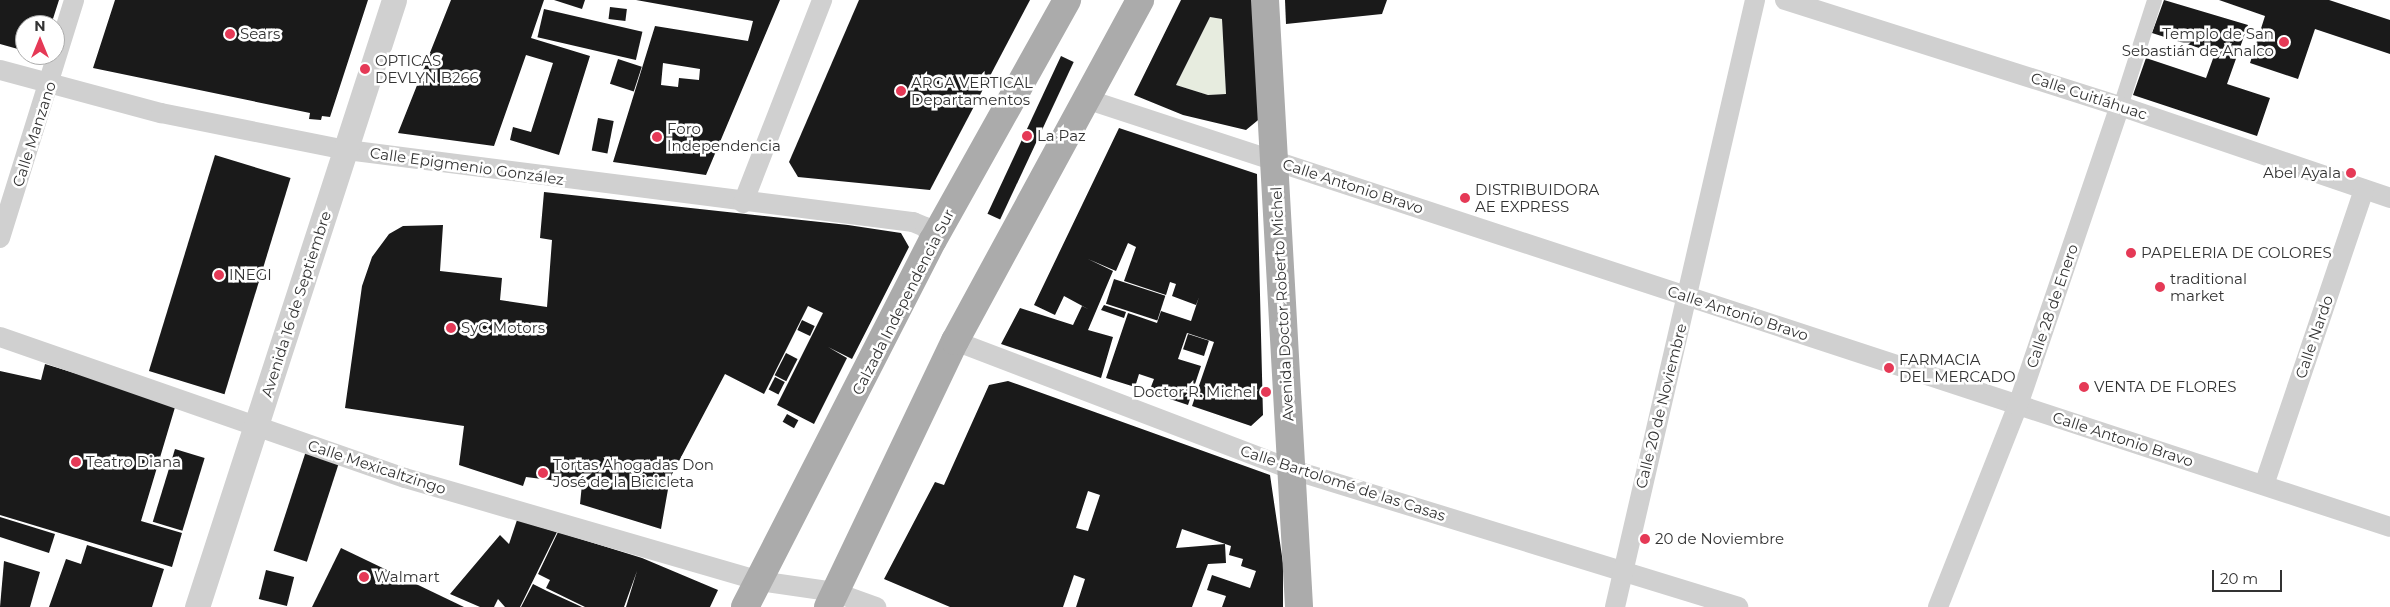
<!DOCTYPE html>
<html>
<head>
<meta charset="utf-8">
<style>
	body { margin:0 }
	#map { position:relative; width:2390px; height:607px; overflow:hidden; background:#fff; font-family:Montserrat,sans-serif }
	div>[style] { position:absolute }
	[style*='--x'] { left:calc(var(--x)*1px); top:calc(var(--y)*1px); width:calc(var(--w)*1px); rotate:calc(var(--a)*1deg) }
	.green>* { inset:0; background:#e7ecdf }
	.building>* { inset:0; background:#1a1a1a; transform-origin:0 0 }
	.pedestrian>* { height:15px; margin:-7.5px; padding:0 7.5px; transform-origin:7.5px; border-radius:7.5px; background:#d0d0d0 }
	.minor>* { height:20px; margin:-10px; padding:0 10px; transform-origin:10px; border-radius:10px; background:#d0d0d0 }
	.tertiary>* { height:25px; margin:-12.5px; padding:0 12.5px; transform-origin:12.5px; border-radius:12.5px; background:#d0d0d0 }
	.primary>* { height:28px; margin:-14px; padding:0 14px; transform-origin:14px; border-radius:14px; background:#ababab }
	.dots>* { width:14px; height:14px; translate:-50% -50%; box-sizing:border-box; border:2px solid #fff; border-radius:50% }
	span { translate:-50% -50%; white-space:nowrap; text-align:center; line-height:1.15; -webkit-text-stroke:5px #fff; paint-order:stroke }
	.poi-label { font-size:15px; color:#333 }
	.right { translate:-100% -50%; text-align:right }
	.left { translate:0 -50%; text-align:left }
	.street-label { font-size:15px; color:#333 }
	.north { position:absolute; left:15px; top:15px; width:50px; height:50px; box-sizing:border-box; background:#fff; border:1px solid #adadad; border-radius:50%; rotate:0deg; font-size:14px; font-weight:700; line-height:20px; text-align:center; color:#333 }
	.north::after { content:''; display:block; margin:auto; width:18px; height:22px; background:#e53956; clip-path:polygon(50% 0,100% 100%,50% 72%,0 100%) }
	.scale { position:absolute; left:2212px; top:570px; width:70px; height:22px; box-sizing:border-box; border:2px solid #333; border-top:0; padding-left:6px; font-size:15px; line-height:18px; white-space:nowrap; color:#333; -webkit-text-stroke:4px #fff; paint-order:stroke }
</style>
</head>
<body>
<div id="map">
	<div class="green">
		<i style="clip-path:polygon(1210px 17px,1222px 19px,1226px 94px,1208px 95px,1176px 85px)"></i>
	</div>
	<div class="building">
		<i style="clip-path:polygon(0 0,59px 0,51px 25px,25px 25px,25px 51px,0 44px)"></i>
		<i style="clip-path:polygon(115px 0,368px 0,330px 117px,322px 116px,321px 120px,309px 119px,310px 113px,93px 68px)"></i>
		<i style="clip-path:polygon(451px 0,544px 0,531px 38px,590px 56px,559px 155px,510px 140px,513px 127px,531px 132px,553px 63px,526px 55px,494px 146px,398px 133px)"></i>
		<i style="clip-path:polygon(554px 0,585px 0,582px 9px)"></i>
		<i style="clip-path:polygon(evenodd,636px 0,780px 0,706px 175px,613px 162px,655px 26px,748px 41px,753px 21px,636px 0,663px 63px,700px 69px,699px 80px,679px 78px,678px 87px,661px 85px,663px 63px)"></i>
		<i style="clip-path:polygon(859px 0,1030px 0,930px 190px,798px 177px,789px 162px)"></i>
		<i style="clip-path:polygon(evenodd,1181px 0,1257px 0,1263px 116px,1246px 130px,1183px 115px,1134px 95px,1181px 0,1210px 17px,1222px 19px,1226px 94px,1208px 95px,1176px 85px,1210px 17px)"></i>
		<i style="clip-path:polygon(1285px 0,1387px 0,1382px 14px,1286px 24px)"></i>
		<i style="clip-path:polygon(2164px 0,2248px 25px,2227px 84px,2270px 98px,2257px 136px,2133px 95px,2146px 58px,2206px 78px,2215px 53px,2152px 33px)"></i>
		<i style="clip-path:polygon(2219px 0,2329px 0,2390px 20px,2390px 54px,2315px 29px,2298px 79px,2250px 63px,2265px 16px)"></i>
		<i style="left:610px;top:7px;width:17px;height:12px;rotate:7deg"></i>
		<i style="left:544px;top:9px;width:101px;height:29px;rotate:13deg"></i>
		<i style="left:1061px;top:56px;width:14px;height:174px;rotate:25deg"></i>
		<i style="left:618px;top:59px;width:25px;height:26px;rotate:18deg"></i>
		<i style="left:598px;top:118px;width:16px;height:33px;rotate:11deg"></i>
		<i style="clip-path:polygon(1119px 128px,1257px 174px,1263px 415px,1251px 426px,1192px 406px,1214px 342px,1187px 333px,1178px 359px,1201px 366px,1188px 405px,1149px 392px,1154px 379px,1139px 374px,1135px 387px,1106px 378px,1128px 313px,1157px 323px,1161px 311px,1191px 321px,1199px 297px,1196px 305px,1172px 296px,1176px 284px,1170px 282px,1166px 295px,1124px 281px,1136px 247px,1128px 243px,1116px 271px,1088px 259px,1113px 271px,1088px 330px,1113px 337px,1101px 378px,1001px 344px,1020px 308px,1073px 325px,1082px 306px,1088px 309px,1064px 296px,1055px 315px,1034px 305px)"></i>
		<i style="left:215px;top:155px;width:79px;height:226px;rotate:17deg"></i>
		<i style="clip-path:polygon(544px 192px,848px 225px,901px 233px,909px 247px,852px 359px,828px 347px,847px 358px,814px 424px,777px 405px,823px 313px,808px 306px,764px 394px,725px 374px,670px 478px,661px 529px,580px 504px,582px 484px,526px 477px,523px 486px,459px 465px,464px 426px,345px 408px,362px 286px,372px 257px,389px 234px,403px 226px,443px 225px,440px 271px,502px 278px,500px 300px,547px 307px,552px 240px,540px 238px)"></i>
		<i style="left:1114px;top:279px;width:54px;height:26px;rotate:18deg"></i>
		<i style="clip-path:polygon(1104px 305px,1126px 312px,1124px 318px,1101px 310px)"></i>
		<i style="left:802px;top:320px;width:14px;height:11px;rotate:25deg"></i>
		<i style="left:1188px;top:334px;width:22px;height:16px;rotate:18deg"></i>
		<i style="left:786px;top:353px;width:13px;height:25px;rotate:27deg"></i>
		<i style="clip-path:polygon(45px 364px,176px 404px,141px 521px,182px 533px,172px 567px,0 515px,0 371px,41px 380px)"></i>
		<i style="left:775px;top:377px;width:11px;height:14px;rotate:27deg"></i>
		<i style="clip-path:polygon(evenodd,1008px 381px,1270px 475px,1283px 563px,1283px 607px,1222px 607px,1226px 596px,1207px 590px,1212px 575px,1250px 588px,1256px 571px,1241px 566px,1243px 559px,1229px 555px,1231px 546px,1182px 529px,1176px 548px,1225px 544px,1226px 563px,1208px 564px,1192px 607px,1076px 607px,1085px 579px,1074px 575px,1063px 607px,950px 607px,884px 579px,935px 482px,944px 485px,989px 385px,1008px 381px,1088px 491px,1100px 495px,1088px 531px,1076px 528px,1088px 491px)"></i>
		<i style="left:787px;top:414px;width:13px;height:9px;rotate:29deg"></i>
		<i style="left:175px;top:449px;width:31px;height:76px;rotate:17deg"></i>
		<i style="left:306px;top:451px;width:35px;height:105px;rotate:18deg"></i>
		<i style="clip-path:polygon(0 517px,55px 534px,49px 553px,0 537px)"></i>
		<i style="clip-path:polygon(517px 520px,557px 532px,520px 607px,505px 607px,498px 599px,494px 607px,480px 607px,450px 594px,500px 535px,509px 544px)"></i>
		<i style="clip-path:polygon(558px 532px,642px 558px,718px 590px,710px 607px,626px 607px,637px 571px,624px 607px,585px 607px,546px 588px,550px 580px,538px 574px)"></i>
		<i style="clip-path:polygon(87px 545px,164px 569px,152px 607px,49px 607px,66px 559px,81px 564px)"></i>
		<i style="clip-path:polygon(341px 548px,464px 607px,312px 607px)"></i>
		<i style="clip-path:polygon(4px 561px,40px 572px,30px 607px,0 607px)"></i>
		<i style="left:266px;top:570px;width:29px;height:30px;rotate:14deg"></i>
		<i style="clip-path:polygon(533px 584px,547px 591px,582px 607px,521px 607px)"></i>
	</div>
	<div class="pedestrian">
		<i style="--x:2120;--y:106;--w:111;--a:-72.2"></i>
	</div>
	<div class="minor">
		<i style="--x:1785;--y:0;--w:351;--a:17.6"></i>
		<i style="--x:2120;--y:106;--w:285;--a:18.8"></i>
		<i style="--x:0;--y:70;--w:167;--a:15"></i>
		<i style="--x:161;--y:113;--w:190;--a:11.3"></i>
		<i style="--x:347;--y:150;--w:571;--a:7.25"></i>
		<i style="--x:913;--y:222;--w:13;--a:23"></i>
		<i style="--x:925;--y:227;--w:15;--a:58"></i>
		<i style="--x:1086;--y:99;--w:1372;--a:18.17"></i>
		<i style="--x:743;--y:203;--w:218;--a:-68.7"></i>
		<i style="--x:0;--y:238;--w:249;--a:-72.7"></i>
		<i style="--x:0;--y:337;--w:429;--a:19.2"></i>
		<i style="--x:405;--y:478;--w:369;--a:16.2"></i>
		<i style="--x:759;--y:581;--w:76;--a:8.3"></i>
		<i style="--x:834;--y:592;--w:45;--a:19.7"></i>
		<i style="--x:955;--y:341;--w:359;--a:20.9"></i>
		<i style="--x:1290;--y:469;--w:469;--a:17.1"></i>
		<i style="--x:2264;--y:485;--w:312;--a:-71.3"></i>
		<i style="--x:1615;--y:607;--w:623;--a:-77.01"></i>
		<i style="--x:1938;--y:607;--w:217;--a:-68.4"></i>
		<i style="--x:2018;--y:405;--w:316;--a:-71.2"></i>
	</div>
	<div class="tertiary">
		<i style="--x:197;--y:607;--w:638;--a:-72.02"></i>
	</div>
	<div class="primary">
		<i style="--x:1265;--y:0;--w:608;--a:86.79"></i>
		<i style="--x:745;--y:607;--w:412;--a:-62.9"></i>
		<i style="--x:933;--y:240;--w:275;--a:-60.8"></i>
		<i style="--x:828;--y:607;--w:295;--a:-64.5"></i>
		<i style="--x:955;--y:341;--w:388;--a:-61.5"></i>
	</div>
	<div class="dots">
		<i style="left:230px;top:34px;background:#e53956"></i>
		<i style="left:2284px;top:42px;background:#e53956"></i>
		<i style="left:365px;top:69px;background:#e53956"></i>
		<i style="left:901px;top:91px;background:#e53956"></i>
		<i style="left:1027px;top:136px;background:#e53956"></i>
		<i style="left:657px;top:137px;background:#e53956"></i>
		<i style="left:2351px;top:173px;background:#e53956"></i>
		<i style="left:1465px;top:198px;background:#e53956"></i>
		<i style="left:2131px;top:253px;background:#e53956"></i>
		<i style="left:219px;top:275px;background:#e53956"></i>
		<i style="left:2160px;top:287px;background:#e53956"></i>
		<i style="left:451px;top:328px;background:#e53956"></i>
		<i style="left:1889px;top:368px;background:#e53956"></i>
		<i style="left:2084px;top:387px;background:#e53956"></i>
		<i style="left:1266px;top:392px;background:#e53956"></i>
		<i style="left:76px;top:462px;background:#e53956"></i>
		<i style="left:543px;top:473px;background:#e53956"></i>
		<i style="left:1645px;top:539px;background:#e53956"></i>
		<i style="left:364px;top:577px;background:#e53956"></i>
	</div>
	<div class="poi-label">
		<span class="right" style="left:2274px;top:42px">Templo de San<br>Sebastián de Analco</span>
		<span class="left" style="left:240px;top:34px">Sears</span>
		<span class="left" style="left:375px;top:69px">OPTICAS<br>DEVLYN B266</span>
		<span class="left" style="left:911px;top:91px">ARGA VERTICAL<br>Departamentos</span>
		<span class="left" style="left:667px;top:137px">Foro<br>Independencia</span>
		<span class="left" style="left:1037px;top:136px">La Paz</span>
		<span class="right" style="left:2341px;top:173px">Abel Ayala</span>
		<span class="left" style="left:1475px;top:198px">DISTRIBUIDORA<br>AE EXPRESS</span>
		<span class="left" style="left:2141px;top:253px">PAPELERIA DE COLORES</span>
		<span class="left" style="left:229px;top:275px">INEGI</span>
		<span class="left" style="left:2170px;top:287px">traditional<br>market</span>
		<span class="left" style="left:461px;top:328px">SyC Motors</span>
		<span class="left" style="left:1899px;top:368px">FARMACIA<br>DEL MERCADO</span>
		<span class="left" style="left:2094px;top:387px">VENTA DE FLORES</span>
		<span class="right" style="left:1256px;top:392px">Doctor R. Michel</span>
		<span class="left" style="left:86px;top:462px">Teatro Diana</span>
		<span class="left" style="left:553px;top:473px">Tortas Ahogadas Don<br>José de la Bicicleta</span>
		<span class="left" style="left:1655px;top:539px">20 de Noviembre</span>
		<span class="left" style="left:374px;top:577px">Walmart</span>
	</div>
	<div class="street-label">
		<span style="left:2089px;top:96px;rotate:18deg">Calle Cuitláhuac</span>
		<span style="left:34px;top:134px;rotate:-72deg">Calle Manzano</span>
		<span style="left:467px;top:166px;rotate:8deg">Calle Epigmenio González</span>
		<span style="left:1353px;top:186px;rotate:18deg">Calle Antonio Bravo</span>
		<span style="left:903px;top:302px;rotate:-63deg">Calzada Independencia Sur</span>
		<span style="left:296px;top:304px;rotate:-72deg">Avenida 16 de Septiembre</span>
		<span style="left:1282px;top:304px;rotate:-93deg">Avenida Doctor Roberto Michel</span>
		<span style="left:2052px;top:306px;rotate:-71deg">Calle 28 de Enero</span>
		<span style="left:1738px;top:313px;rotate:18deg">Calle Antonio Bravo</span>
		<span style="left:2314px;top:337px;rotate:-71deg">Calle Nardo</span>
		<span style="left:1661px;top:406px;rotate:-76deg">Calle 20 de Noviembre</span>
		<span style="left:2123px;top:439px;rotate:18deg">Calle Antonio Bravo</span>
		<span style="left:377px;top:467px;rotate:18deg">Calle Mexicaltzingo</span>
		<span style="left:1343px;top:483px;rotate:18deg">Calle Bartolomé de las Casas</span>
	</div>
	<div class="north">N</div>
	<div class="scale">20 m</div>
</div>
</body>
</html>
